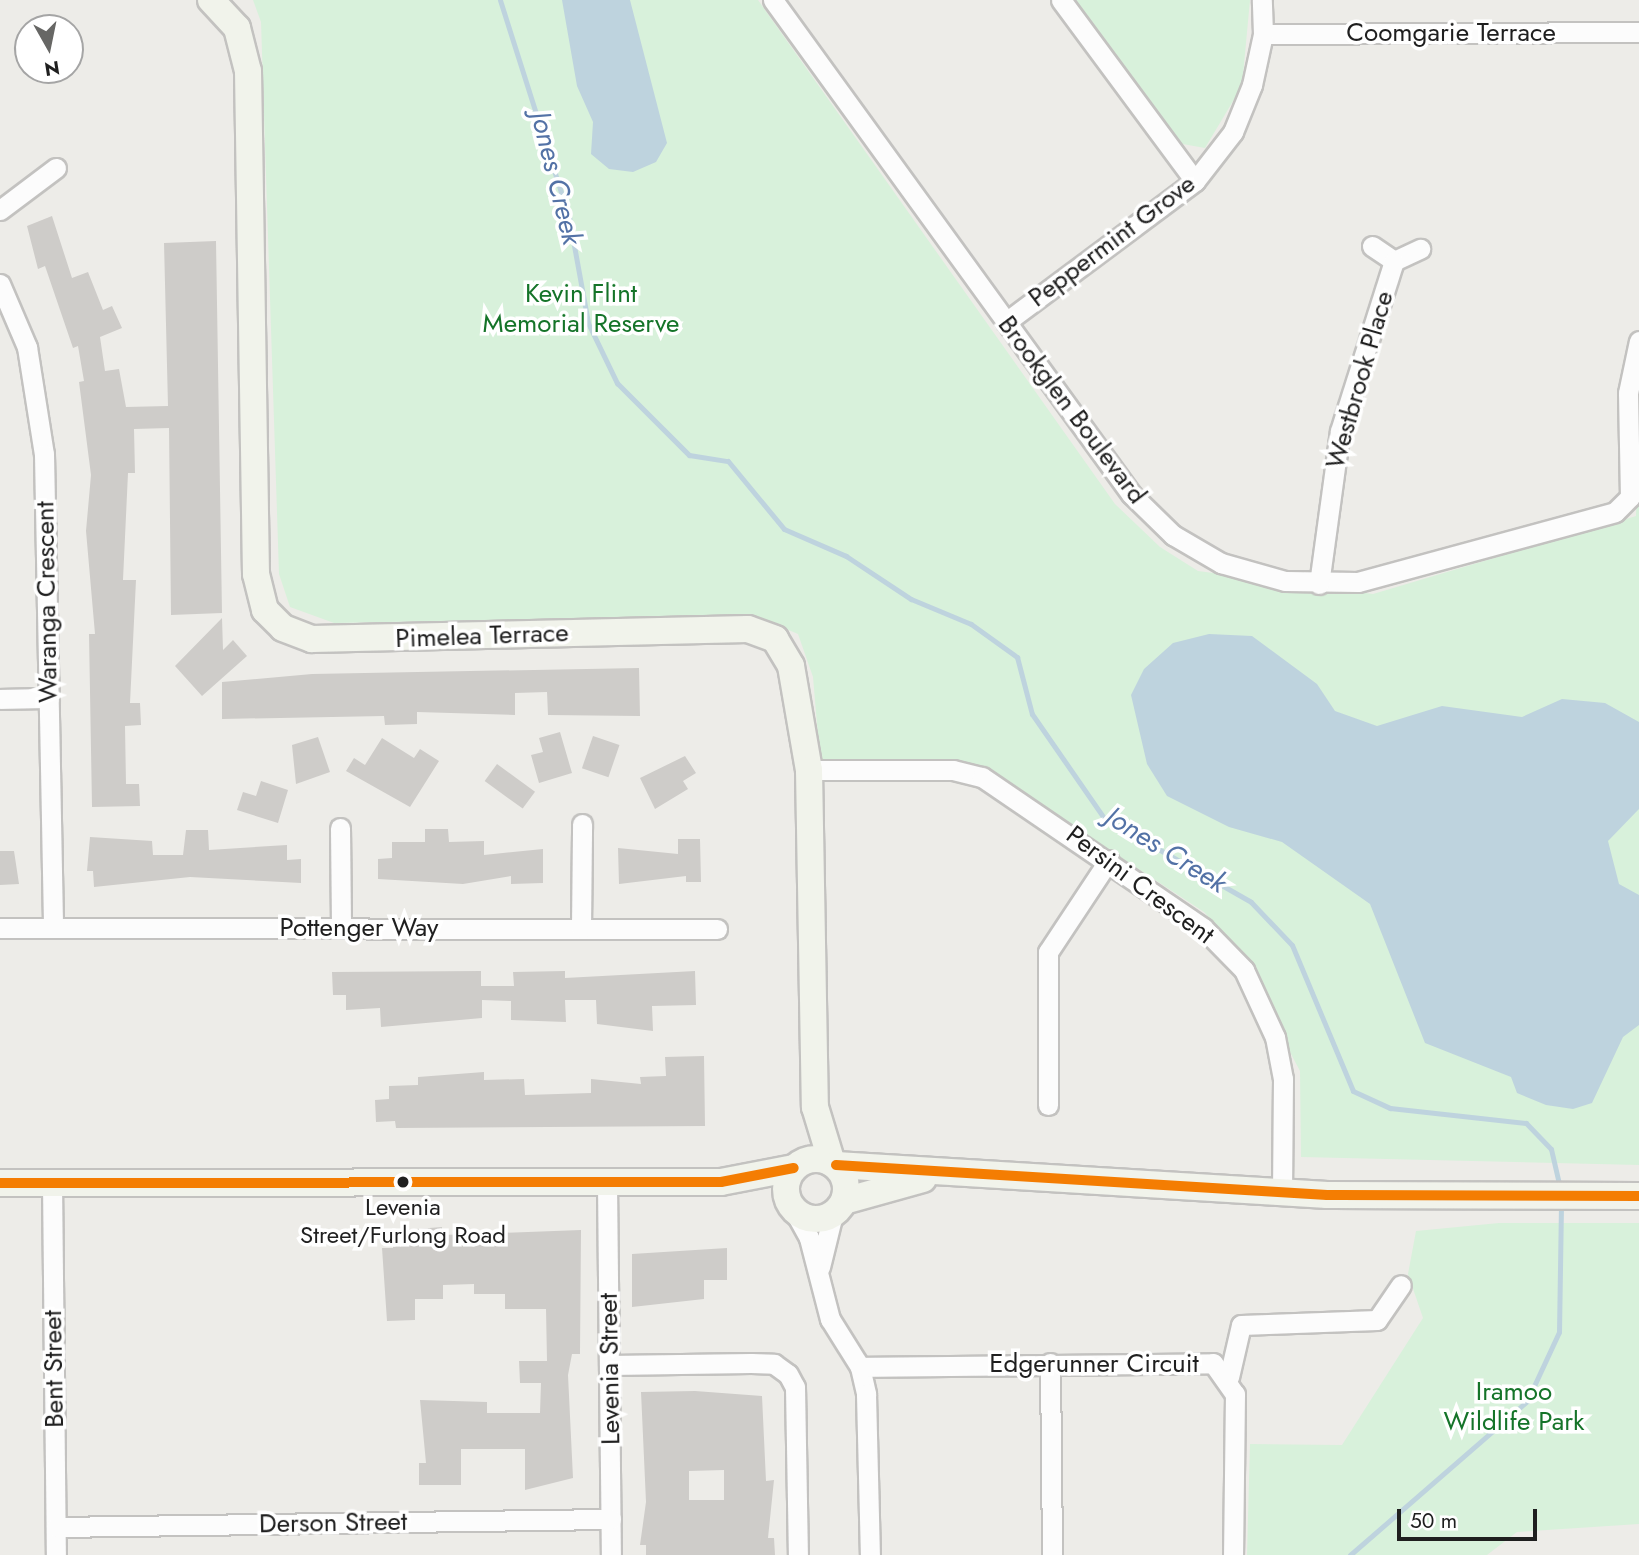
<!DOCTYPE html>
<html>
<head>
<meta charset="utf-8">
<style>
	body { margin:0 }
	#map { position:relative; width:1639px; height:1555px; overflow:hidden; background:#edece8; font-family:Jost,sans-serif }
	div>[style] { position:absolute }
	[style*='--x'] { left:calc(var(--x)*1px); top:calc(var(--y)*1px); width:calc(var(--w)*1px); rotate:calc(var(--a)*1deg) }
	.park>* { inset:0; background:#d8f1db }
	.water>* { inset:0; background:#bed3de }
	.stream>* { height:5px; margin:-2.5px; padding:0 2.5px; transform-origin:2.5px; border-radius:2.5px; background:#bed3de }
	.building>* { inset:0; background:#ceccc9; transform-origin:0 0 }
	.roads { filter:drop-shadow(2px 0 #c3c2c0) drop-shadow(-2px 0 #c3c2c0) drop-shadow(0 2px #c3c2c0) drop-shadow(0 -2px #c3c2c0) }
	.street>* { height:19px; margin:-9.5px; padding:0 9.5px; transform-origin:9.5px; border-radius:9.5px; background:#fcfcfc }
	.secondary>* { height:26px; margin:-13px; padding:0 13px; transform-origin:13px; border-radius:13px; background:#f1f3eb }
	.secondary>.ring { margin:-13px; padding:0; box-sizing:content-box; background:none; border:26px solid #f1f3eb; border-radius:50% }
	.bus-1>* { height:10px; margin:-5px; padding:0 5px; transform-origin:5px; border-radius:5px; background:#f47d02 }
	.dots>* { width:19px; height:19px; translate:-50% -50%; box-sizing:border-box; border:4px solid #fff; border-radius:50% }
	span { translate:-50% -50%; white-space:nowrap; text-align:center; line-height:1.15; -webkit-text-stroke:7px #fff; paint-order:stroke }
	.bus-label { font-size:24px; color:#1f1f1f }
	.street-label { font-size:26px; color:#1f1f1f }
	.park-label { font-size:26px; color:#157429 }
	.water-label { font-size:28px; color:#5372a6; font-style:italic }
	.north { position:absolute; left:14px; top:14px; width:70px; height:70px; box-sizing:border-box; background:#fff; border:2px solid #a5a5a5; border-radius:50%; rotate:171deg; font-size:19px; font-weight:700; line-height:28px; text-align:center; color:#1f1f1f }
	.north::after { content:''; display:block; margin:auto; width:24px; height:32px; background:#676765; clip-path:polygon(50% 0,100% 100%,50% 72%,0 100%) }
	.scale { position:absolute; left:1397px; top:1509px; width:140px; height:32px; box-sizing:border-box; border:4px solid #1f1f1f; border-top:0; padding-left:9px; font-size:21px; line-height:24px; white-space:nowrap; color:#1f1f1f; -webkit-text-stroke:5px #fff; paint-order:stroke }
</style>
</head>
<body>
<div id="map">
	<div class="park">
		<i style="clip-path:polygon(253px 0,758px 0,1115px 504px,1160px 547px,1198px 571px,1373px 594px,1636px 516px,1639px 381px,1639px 1165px,1301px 1157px,1300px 1071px,1233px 944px,1204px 912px,986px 769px,931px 760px,820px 759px,813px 677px,798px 634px,753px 615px,334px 623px,290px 607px,279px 574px,261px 22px)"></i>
		<i style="clip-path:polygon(1070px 0,1250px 0,1242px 86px,1205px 148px,1177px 143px)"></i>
		<i style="clip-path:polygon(1499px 1223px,1639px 1223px,1639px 1524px,1517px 1532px,1487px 1555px,1247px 1555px,1250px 1444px,1342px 1445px,1423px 1318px,1408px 1274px,1416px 1231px)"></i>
	</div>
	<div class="water">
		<i style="clip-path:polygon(562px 0,630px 0,667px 143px,656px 162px,633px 172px,609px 169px,591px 154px,593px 122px,577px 86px)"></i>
		<i style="clip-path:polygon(1209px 634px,1252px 636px,1317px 684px,1335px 711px,1377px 726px,1442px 706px,1522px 717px,1562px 699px,1605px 703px,1639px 722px,1639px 809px,1608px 841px,1619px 884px,1639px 895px,1639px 1025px,1623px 1037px,1592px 1103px,1573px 1109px,1546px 1105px,1517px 1093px,1511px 1077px,1425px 1043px,1370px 904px,1282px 842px,1229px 827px,1167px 796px,1147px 764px,1131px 695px,1144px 669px,1173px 643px)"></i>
	</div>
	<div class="stream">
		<i style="--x:500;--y:0;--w:229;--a:72.4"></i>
		<i style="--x:569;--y:218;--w:107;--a:79.7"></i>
		<i style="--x:588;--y:323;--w:67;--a:64.2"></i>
		<i style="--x:617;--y:383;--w:102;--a:45"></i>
		<i style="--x:689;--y:455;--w:39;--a:9"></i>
		<i style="--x:728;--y:461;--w:88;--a:50.5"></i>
		<i style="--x:784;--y:529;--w:68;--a:23.5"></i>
		<i style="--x:846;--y:556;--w:78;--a:33.5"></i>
		<i style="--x:911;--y:599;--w:65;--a:22.6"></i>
		<i style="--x:971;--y:624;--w:57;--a:35.7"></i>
		<i style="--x:1017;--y:657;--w:59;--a:75.3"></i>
		<i style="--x:1032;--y:714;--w:126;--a:55.3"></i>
		<i style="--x:1104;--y:818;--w:169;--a:29.7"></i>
		<i style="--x:1251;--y:902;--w:59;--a:46.4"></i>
		<i style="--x:1292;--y:945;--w:158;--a:67.3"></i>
		<i style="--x:1353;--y:1091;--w:41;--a:24.7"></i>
		<i style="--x:1390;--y:1108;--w:137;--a:6.3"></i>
		<i style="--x:1526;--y:1123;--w:36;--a:46"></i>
		<i style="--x:1551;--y:1149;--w:40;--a:77"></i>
		<i style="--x:1350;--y:1555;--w:235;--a:-41"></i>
		<i style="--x:1527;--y:1401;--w:76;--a:-65.1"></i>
		<i style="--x:1559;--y:1332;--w:130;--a:-89.1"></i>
	</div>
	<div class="building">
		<i style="clip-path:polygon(52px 216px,72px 278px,88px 272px,103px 310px,112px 306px,122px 328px,100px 337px,105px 371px,119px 369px,126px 407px,168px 406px,164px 243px,216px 241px,222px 613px,171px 615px,169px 428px,134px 429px,135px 473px,128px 473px,123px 580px,136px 580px,130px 703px,140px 703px,141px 725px,125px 726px,126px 784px,139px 784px,140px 806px,92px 807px,89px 634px,95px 634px,86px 531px,91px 475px,79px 382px,84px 381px,78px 346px,73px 348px,45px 266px,38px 269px,27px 226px)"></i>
		<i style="clip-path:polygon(222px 618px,223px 650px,233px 640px,247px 656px,202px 696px,175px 666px)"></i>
		<i style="clip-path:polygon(639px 668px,640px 716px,548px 715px,547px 692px,515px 693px,515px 715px,417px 712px,417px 724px,385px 725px,384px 716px,222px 719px,222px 682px,312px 674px)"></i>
		<i style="clip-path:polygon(560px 732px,572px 773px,539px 783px,531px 755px,543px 752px,539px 738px)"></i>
		<i style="left:593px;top:736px;width:28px;height:34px;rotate:19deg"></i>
		<i style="clip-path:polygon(318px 737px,330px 772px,296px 784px,292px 745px)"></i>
		<i style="clip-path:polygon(382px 738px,414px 758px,420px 749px,439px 761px,410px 807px,346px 771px,354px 758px,365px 765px)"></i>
		<i style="clip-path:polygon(685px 756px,696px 773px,683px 781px,688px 789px,655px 809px,640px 778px)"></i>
		<i style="left:497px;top:764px;width:47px;height:21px;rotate:36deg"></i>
		<i style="clip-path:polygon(261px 781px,288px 790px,278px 823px,237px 810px,243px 792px,256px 796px)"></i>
		<i style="clip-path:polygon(425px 829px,448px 829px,449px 842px,484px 841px,484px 855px,543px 849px,543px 883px,511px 884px,511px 876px,463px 884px,378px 879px,378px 859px,392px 858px,392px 842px,425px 842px)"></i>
		<i style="clip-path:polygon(186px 830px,208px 830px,209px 850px,287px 845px,287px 860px,301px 859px,301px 883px,190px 877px,94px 887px,93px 871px,87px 871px,90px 837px,152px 841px,153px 855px,183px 855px)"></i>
		<i style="clip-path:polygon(678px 839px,700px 839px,701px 882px,686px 882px,686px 876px,619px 884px,618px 848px,678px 854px)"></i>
		<i style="clip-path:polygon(0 851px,14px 851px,19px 884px,0 885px)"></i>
		<i style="clip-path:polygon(481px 971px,481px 986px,514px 986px,513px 972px,565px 971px,565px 978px,695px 971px,696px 1005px,652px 1006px,653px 1031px,597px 1024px,596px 1000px,565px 1000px,566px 1022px,511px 1020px,511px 1001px,482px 1000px,482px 1018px,381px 1027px,380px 1008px,346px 1010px,346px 995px,333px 995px,332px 972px)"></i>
		<i style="clip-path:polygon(704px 1056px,705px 1126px,396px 1128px,395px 1121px,376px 1122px,375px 1100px,389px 1099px,389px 1086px,418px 1085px,418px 1077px,484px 1072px,484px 1080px,524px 1079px,525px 1095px,591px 1093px,591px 1079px,641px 1084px,640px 1077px,666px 1076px,665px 1057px)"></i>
		<i style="clip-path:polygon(442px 1227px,442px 1235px,581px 1230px,580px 1354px,572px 1354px,568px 1375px,573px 1478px,525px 1490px,525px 1449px,461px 1449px,461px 1485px,419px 1485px,419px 1463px,426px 1463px,420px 1400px,487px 1402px,487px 1413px,540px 1413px,541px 1383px,520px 1383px,519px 1361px,547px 1361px,546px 1309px,505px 1309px,505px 1294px,474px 1294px,474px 1284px,443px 1285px,443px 1299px,415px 1299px,415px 1320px,387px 1321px,382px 1248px,393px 1248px,392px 1231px)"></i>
		<i style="clip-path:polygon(727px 1248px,727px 1280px,704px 1280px,704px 1299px,632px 1307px,632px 1254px)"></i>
		<i style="clip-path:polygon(evenodd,695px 1391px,762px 1396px,766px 1481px,774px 1480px,768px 1538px,774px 1538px,775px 1555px,646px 1555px,646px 1545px,640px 1545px,646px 1502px,641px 1392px,695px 1391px,724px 1470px,724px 1500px,689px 1500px,689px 1471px,724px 1470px)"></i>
	</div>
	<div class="roads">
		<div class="street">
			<i style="--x:773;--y:0;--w:610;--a:54.07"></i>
			<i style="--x:1131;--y:494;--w:59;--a:44.3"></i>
			<i style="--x:1173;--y:535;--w:56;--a:30.3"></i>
			<i style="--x:1221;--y:563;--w:66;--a:15.7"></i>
			<i style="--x:1285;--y:581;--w:73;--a:0.8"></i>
			<i style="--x:1358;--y:582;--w:266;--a:-15.2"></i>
			<i style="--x:1615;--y:512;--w:21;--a:-45"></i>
			<i style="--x:1630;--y:497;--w:104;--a:-91.1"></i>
			<i style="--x:1628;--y:393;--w:53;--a:-78.1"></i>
			<i style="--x:1061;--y:0;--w:225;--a:53.5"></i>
			<i style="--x:1263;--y:34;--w:376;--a:-0.3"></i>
			<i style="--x:0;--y:210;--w:70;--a:-36.9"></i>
			<i style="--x:1372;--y:246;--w:27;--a:34"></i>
			<i style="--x:1394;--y:261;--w:29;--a:-25"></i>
			<i style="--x:0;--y:284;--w:69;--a:66.8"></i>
			<i style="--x:27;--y:347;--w:108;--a:81"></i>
			<i style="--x:44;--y:454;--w:474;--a:88.9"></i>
			<i style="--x:1006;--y:322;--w:236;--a:-36.7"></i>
			<i style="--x:1195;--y:181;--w:62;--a:-52.2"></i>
			<i style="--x:1233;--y:132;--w:51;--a:-68"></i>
			<i style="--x:1252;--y:85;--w:52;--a:-77.8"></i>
			<i style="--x:1263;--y:34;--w:34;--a:-92"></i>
			<i style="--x:1319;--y:584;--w:154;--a:-82.2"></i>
			<i style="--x:1340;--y:431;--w:178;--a:-72.4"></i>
			<i style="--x:0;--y:699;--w:49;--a:-1.2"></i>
			<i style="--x:809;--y:770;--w:144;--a:0"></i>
			<i style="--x:953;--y:770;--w:30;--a:14"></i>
			<i style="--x:982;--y:777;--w:268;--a:34.3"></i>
			<i style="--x:1203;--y:928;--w:59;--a:45.7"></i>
			<i style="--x:1244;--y:970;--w:74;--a:65.2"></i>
			<i style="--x:1275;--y:1037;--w:43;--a:79.2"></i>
			<i style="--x:1283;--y:1079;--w:114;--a:90.5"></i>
			<i style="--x:340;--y:828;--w:100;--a:89.4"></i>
			<i style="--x:0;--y:928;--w:717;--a:0.08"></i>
			<i style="--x:581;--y:928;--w:104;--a:-89.4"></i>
			<i style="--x:1048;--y:1105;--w:153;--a:-90"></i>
			<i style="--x:1048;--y:952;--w:110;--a:-56.5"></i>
			<i style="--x:52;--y:1182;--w:373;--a:89.4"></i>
			<i style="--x:607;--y:1183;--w:372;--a:89.4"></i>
			<i style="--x:792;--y:1207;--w:35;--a:61"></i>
			<i style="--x:809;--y:1238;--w:84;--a:75.5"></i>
			<i style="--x:830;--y:1319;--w:57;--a:58"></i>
			<i style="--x:860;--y:1367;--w:28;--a:77"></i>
			<i style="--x:866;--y:1394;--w:161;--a:88.6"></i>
			<i style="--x:820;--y:1267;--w:55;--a:-76.2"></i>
			<i style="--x:1050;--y:1363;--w:192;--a:89.4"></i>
			<i style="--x:610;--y:1365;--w:141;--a:-0.8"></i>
			<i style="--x:751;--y:1363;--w:23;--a:2"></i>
			<i style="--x:774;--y:1364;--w:17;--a:36"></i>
			<i style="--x:788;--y:1374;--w:15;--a:62"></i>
			<i style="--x:795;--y:1387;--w:168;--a:89"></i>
			<i style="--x:860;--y:1367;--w:353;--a:-0.6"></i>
			<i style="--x:1213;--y:1363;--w:38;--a:55"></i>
			<i style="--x:1235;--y:1394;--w:161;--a:90.7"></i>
			<i style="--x:1229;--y:1377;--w:53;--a:-77"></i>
			<i style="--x:1241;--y:1325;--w:136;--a:-2.1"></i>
			<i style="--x:1377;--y:1320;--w:42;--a:-55.6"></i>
			<i style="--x:56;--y:1527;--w:555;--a:-0.83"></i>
		</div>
		<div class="secondary">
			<i style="--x:211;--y:0;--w:38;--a:47"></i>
			<i style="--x:237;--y:28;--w:44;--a:75.7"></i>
			<i style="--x:248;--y:71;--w:503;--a:89.09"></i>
			<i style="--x:256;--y:574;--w:37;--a:76"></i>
			<i style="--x:265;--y:610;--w:25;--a:45"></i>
			<i style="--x:283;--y:628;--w:31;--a:21"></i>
			<i style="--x:312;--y:639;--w:436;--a:-1.3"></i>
			<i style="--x:748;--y:629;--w:29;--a:20"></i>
			<i style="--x:775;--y:639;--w:31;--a:59"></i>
			<i style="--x:791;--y:666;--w:106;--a:80.2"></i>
			<i style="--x:809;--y:770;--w:337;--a:89"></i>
			<i style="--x:815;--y:1107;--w:59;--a:73.1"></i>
			<i class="ring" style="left:786px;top:1159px;width:34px;height:34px"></i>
			<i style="--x:836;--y:1165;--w:492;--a:3.5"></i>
			<i style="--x:1327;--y:1195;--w:312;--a:0.2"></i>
			<i style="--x:0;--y:1183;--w:721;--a:-0.08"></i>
			<i style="--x:721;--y:1182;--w:74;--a:-10.9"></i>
			<i style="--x:844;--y:1201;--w:82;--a:-15.6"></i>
		</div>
	</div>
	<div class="bus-1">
		<i style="--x:836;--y:1165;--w:492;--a:3.5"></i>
		<i style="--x:1327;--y:1195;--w:312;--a:0.2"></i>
		<i style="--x:0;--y:1183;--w:721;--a:-0.08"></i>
		<i style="--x:721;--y:1182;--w:74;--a:-10.9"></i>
	</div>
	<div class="dots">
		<i style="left:403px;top:1182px;background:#1f1f1f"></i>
	</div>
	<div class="bus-label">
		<span style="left:403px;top:1221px">Levenia<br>Street/Furlong Road</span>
	</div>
	<div class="street-label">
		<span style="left:1451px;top:33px">Coomgarie Terrace</span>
		<span style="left:1112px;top:241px;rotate:-37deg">Peppermint Grove</span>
		<span style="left:1360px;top:380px;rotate:-74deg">Westbrook Place</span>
		<span style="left:1072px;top:410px;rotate:53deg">Brookglen Boulevard</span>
		<span style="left:47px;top:602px;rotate:-91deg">Waranga Crescent</span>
		<span style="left:482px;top:636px;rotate:-2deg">Pimelea Terrace</span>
		<span style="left:1140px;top:885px;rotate:37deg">Persini Crescent</span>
		<span style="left:359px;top:928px">Pottenger Way</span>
		<span style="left:1094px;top:1364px">Edgerunner Circuit</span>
		<span style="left:54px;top:1369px;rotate:-91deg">Bent Street</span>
		<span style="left:610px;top:1369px;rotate:-91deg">Levenia Street</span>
		<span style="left:333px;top:1523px;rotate:-1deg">Derson Street</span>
	</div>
	<div class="park-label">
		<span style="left:581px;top:309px">Kevin Flint<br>Memorial Reserve</span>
		<span style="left:1514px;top:1407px">Iramoo<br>Wildlife Park</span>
	</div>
	<div class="water-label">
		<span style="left:556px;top:178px;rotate:76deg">Jones Creek</span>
		<span style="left:1166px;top:850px;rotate:32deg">Jones Creek</span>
	</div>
	<div class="north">N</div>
	<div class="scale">50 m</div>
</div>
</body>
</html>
